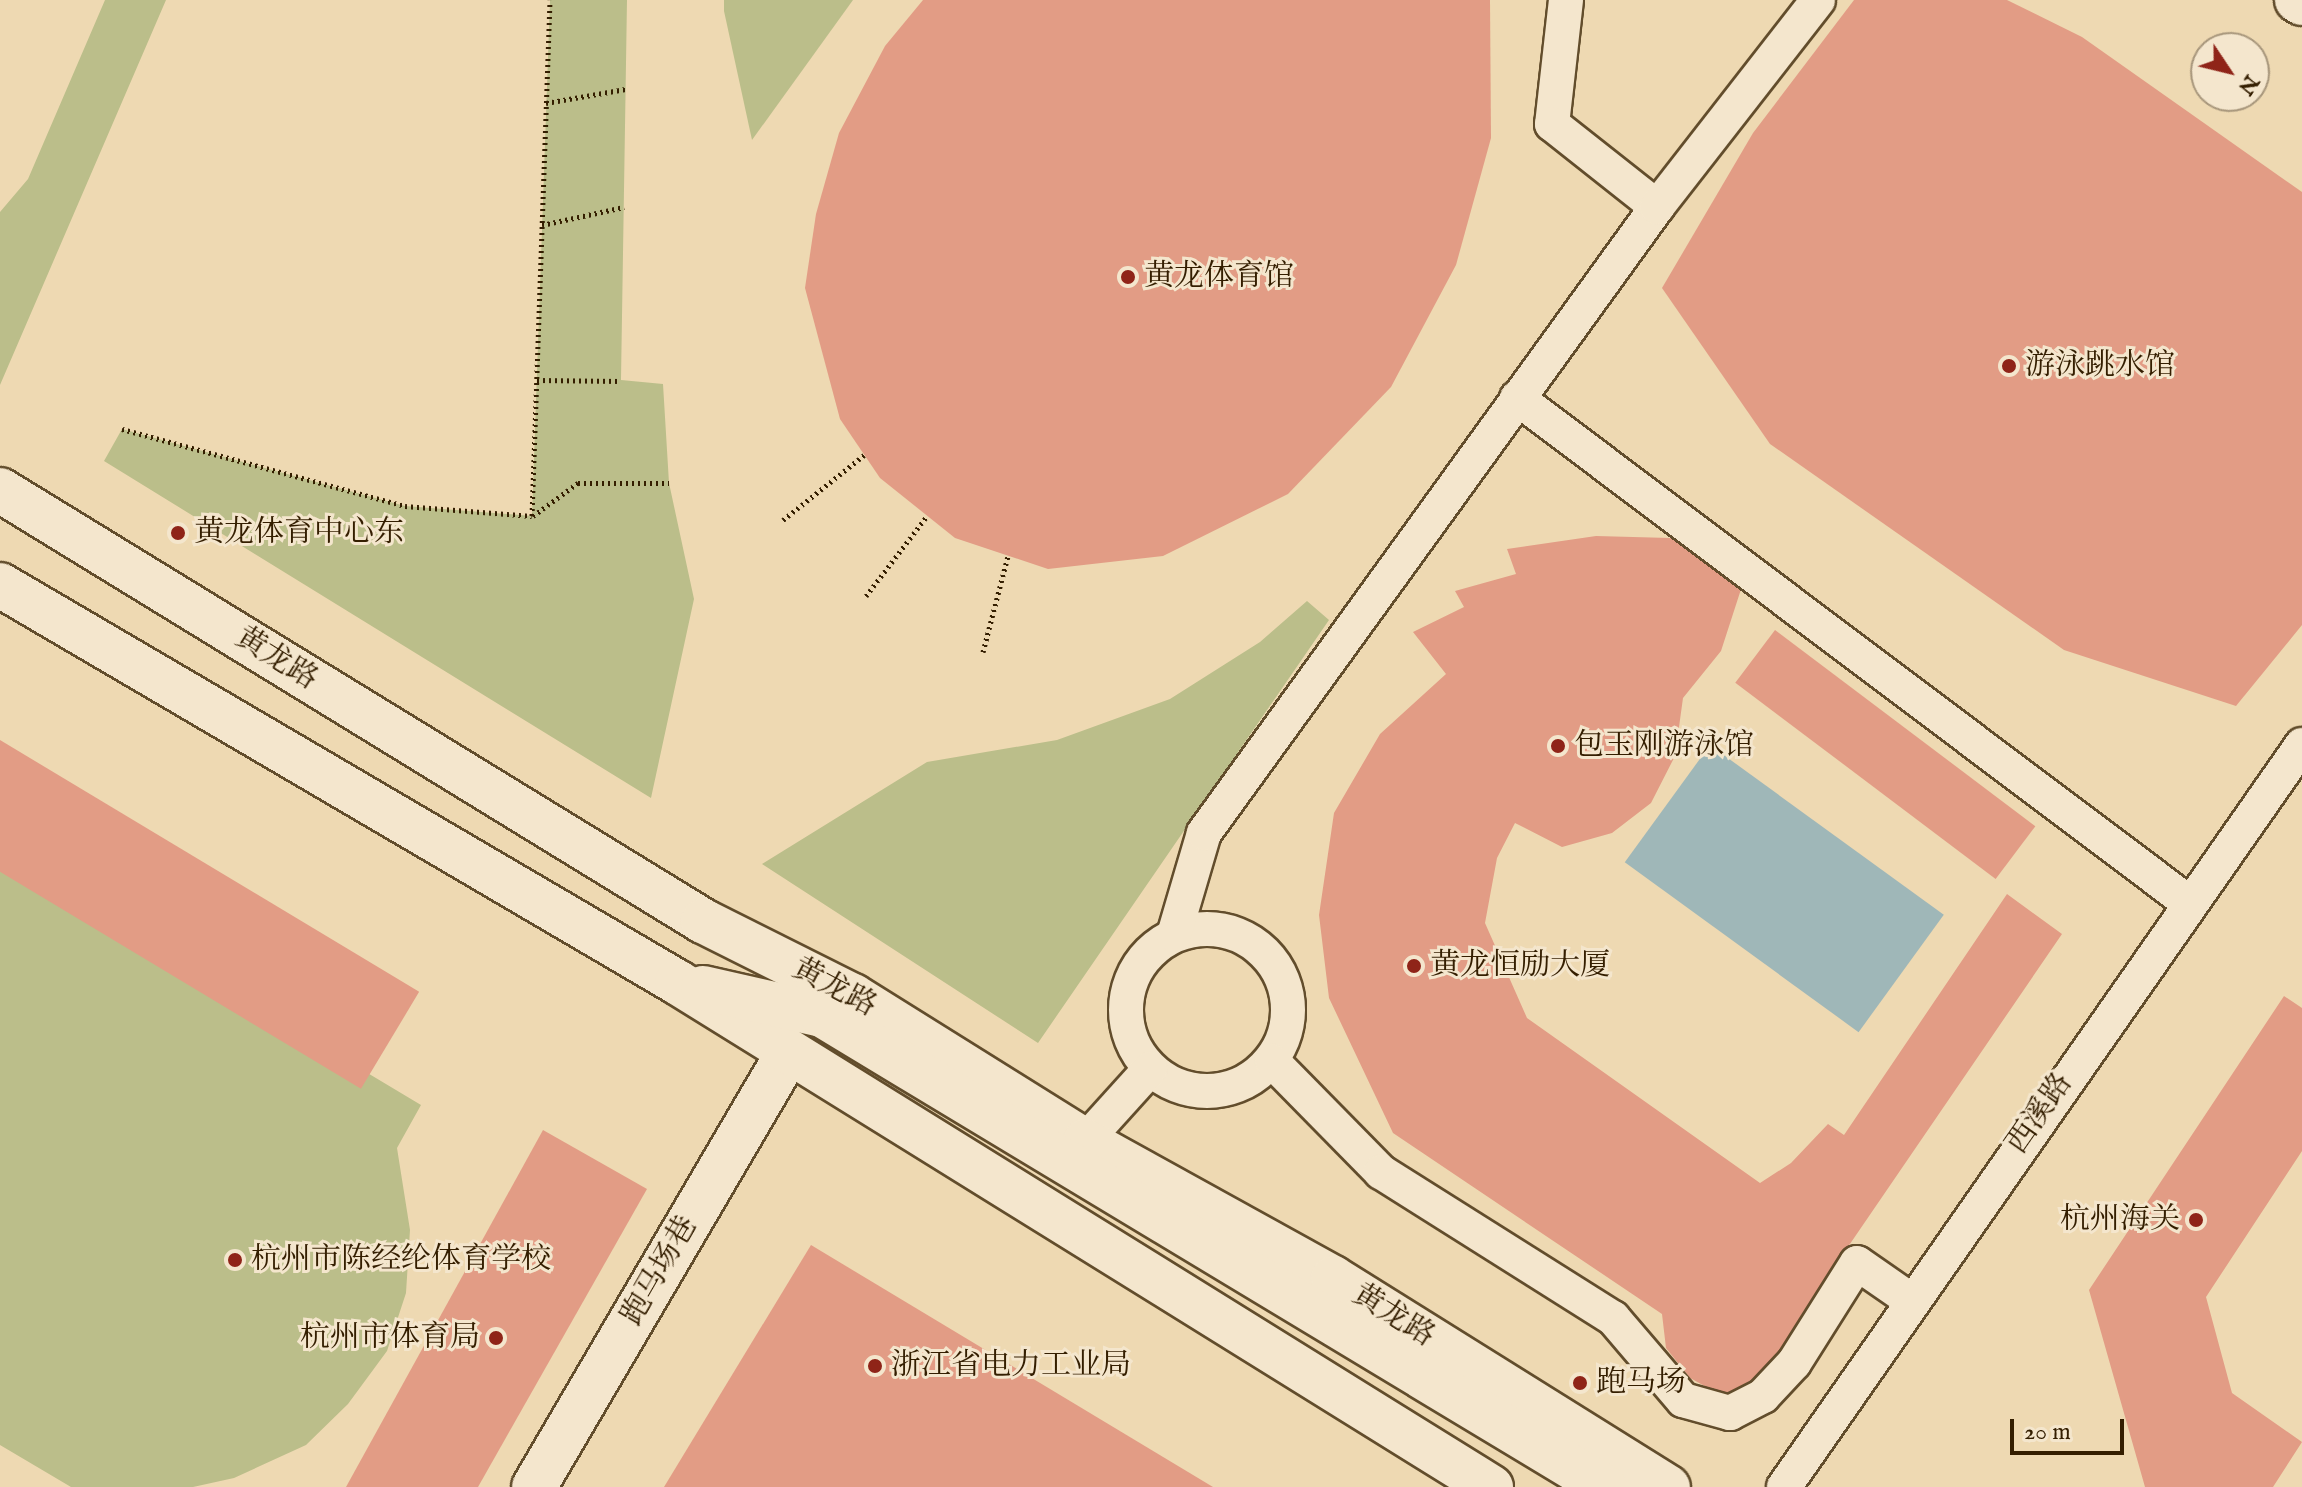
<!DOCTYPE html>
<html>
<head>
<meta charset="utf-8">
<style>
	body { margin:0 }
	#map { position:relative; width:2302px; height:1487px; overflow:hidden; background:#eed9b2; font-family:"IM FELL English","Noto Serif SC",serif }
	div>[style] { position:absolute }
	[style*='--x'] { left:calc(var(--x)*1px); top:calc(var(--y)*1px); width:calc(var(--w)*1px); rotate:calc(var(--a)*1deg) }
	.green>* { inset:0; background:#bbbe8a }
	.water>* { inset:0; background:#9fb7b8; transform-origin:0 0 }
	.building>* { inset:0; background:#e29c85; transform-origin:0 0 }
	.path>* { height:5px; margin-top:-2.5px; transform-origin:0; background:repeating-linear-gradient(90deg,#341e00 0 2px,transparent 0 6px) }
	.roads { filter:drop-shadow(2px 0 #624d2c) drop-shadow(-2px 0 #624d2c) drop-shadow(0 2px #624d2c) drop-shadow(0 -2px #624d2c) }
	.minor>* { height:34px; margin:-17px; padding:0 17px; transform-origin:17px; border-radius:17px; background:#f4e6cd }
	.minor>.ring { margin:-17px; padding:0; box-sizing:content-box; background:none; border:34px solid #f4e6cd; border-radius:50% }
	.tertiary>* { height:44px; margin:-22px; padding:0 22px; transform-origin:22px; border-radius:22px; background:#f4e6cd }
	.secondary>* { height:44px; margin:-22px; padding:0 22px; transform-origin:22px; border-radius:22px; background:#f4e6cd }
	.dots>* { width:22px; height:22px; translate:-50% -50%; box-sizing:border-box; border:4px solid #f4e6cd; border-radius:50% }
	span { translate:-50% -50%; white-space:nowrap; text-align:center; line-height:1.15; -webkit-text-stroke:6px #f4e6cd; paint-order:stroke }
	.poi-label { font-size:30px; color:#341e00 }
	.left { translate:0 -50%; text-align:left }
	.right { translate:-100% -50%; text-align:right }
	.street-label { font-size:30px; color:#341e00 }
	.north { position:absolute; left:2190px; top:32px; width:80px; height:80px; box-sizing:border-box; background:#f4e6cd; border:2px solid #a7967b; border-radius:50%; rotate:125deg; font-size:22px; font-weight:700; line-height:32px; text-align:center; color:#341e00 }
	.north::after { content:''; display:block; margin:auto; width:28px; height:36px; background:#8f2418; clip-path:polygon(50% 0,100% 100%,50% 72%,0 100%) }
	.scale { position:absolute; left:2010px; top:1419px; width:114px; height:36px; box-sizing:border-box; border:4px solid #341e00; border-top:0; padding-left:10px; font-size:24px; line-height:28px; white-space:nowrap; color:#341e00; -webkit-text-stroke:6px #f4e6cd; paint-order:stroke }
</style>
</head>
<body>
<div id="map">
	<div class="green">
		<i style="clip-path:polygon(105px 0,166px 0,0 385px,0 212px,28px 179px)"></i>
		<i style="clip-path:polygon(550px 0,627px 0,621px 380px,663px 384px,669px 483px,694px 599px,651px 798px,104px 461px,122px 429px,405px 506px,532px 516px)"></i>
		<i style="clip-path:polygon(724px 0,853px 0,752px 140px,724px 11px)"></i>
		<i style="clip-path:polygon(1307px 601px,1329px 620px,1038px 1043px,762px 864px,927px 762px,1057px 740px,1170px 699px,1260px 642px)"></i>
		<i style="clip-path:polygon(0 853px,421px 1105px,397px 1148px,410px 1230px,406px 1293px,387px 1351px,348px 1404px,306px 1445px,234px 1478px,193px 1487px,71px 1487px,0 1445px)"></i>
	</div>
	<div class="water">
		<i style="left:1710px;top:745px;width:289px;height:145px;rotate:36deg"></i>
	</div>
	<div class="building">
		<i style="clip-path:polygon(923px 0,1490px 0,1491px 138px,1456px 265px,1391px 387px,1288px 494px,1163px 556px,1048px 569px,955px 538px,880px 478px,840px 419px,805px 288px,816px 214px,839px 133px,885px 46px)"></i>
		<i style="clip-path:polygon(1854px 0,2007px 0,2082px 37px,2302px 192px,2302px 625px,2236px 706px,2064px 650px,1770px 444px,1662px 288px,1753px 133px)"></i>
		<i style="clip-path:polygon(1596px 536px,1670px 538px,1715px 551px,1744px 580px,1721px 651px,1683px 698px,1675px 756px,1651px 803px,1612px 833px,1562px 847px,1515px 823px,1497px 858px,1485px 923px,1527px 1018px,1760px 1183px,1791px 1163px,1828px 1124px,1844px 1135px,2007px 894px,2062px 934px,1800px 1317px,1780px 1358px,1756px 1383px,1723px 1396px,1690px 1378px,1666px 1348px,1662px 1314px,1393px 1133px,1329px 998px,1319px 915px,1334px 813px,1380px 734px,1446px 674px,1413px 632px,1464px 607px,1455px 591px,1516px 574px,1507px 549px)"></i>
		<i style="left:1775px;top:630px;width:326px;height:66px;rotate:37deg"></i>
		<i style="left:0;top:740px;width:489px;height:113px;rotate:31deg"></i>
		<i style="clip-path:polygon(2284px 996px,2302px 1008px,2302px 1151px,2206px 1297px,2232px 1393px,2302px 1442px,2273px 1487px,2145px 1487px,2089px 1290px)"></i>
		<i style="clip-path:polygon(543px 1130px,647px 1189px,478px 1487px,346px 1487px)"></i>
		<i style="clip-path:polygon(811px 1245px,1213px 1487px,664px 1487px)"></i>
	</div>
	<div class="path">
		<i style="--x:546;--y:103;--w:81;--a:-9.9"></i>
		<i style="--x:542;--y:225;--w:84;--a:-12.4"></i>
		<i style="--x:537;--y:380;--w:84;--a:0.7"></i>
		<i style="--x:122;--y:429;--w:293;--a:15.2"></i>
		<i style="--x:405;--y:506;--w:127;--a:4.5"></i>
		<i style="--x:532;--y:516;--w:516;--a:-88"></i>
		<i style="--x:533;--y:516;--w:56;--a:-36.3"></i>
		<i style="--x:578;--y:483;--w:91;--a:0"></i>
		<i style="--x:783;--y:520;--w:104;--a:-38.7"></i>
		<i style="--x:866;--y:596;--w:101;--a:-52.7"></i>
		<i style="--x:983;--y:652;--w:99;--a:-75.4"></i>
	</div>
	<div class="roads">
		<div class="minor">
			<i style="--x:1566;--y:0;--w:125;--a:96.4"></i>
			<i style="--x:1552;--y:124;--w:134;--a:38.3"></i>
			<i style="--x:1517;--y:398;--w:841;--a:36.92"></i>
			<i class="ring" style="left:1126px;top:929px;width:128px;height:128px"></i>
			<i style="--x:1174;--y:935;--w:106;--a:-73.6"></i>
			<i style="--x:1204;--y:833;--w:773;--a:-54.11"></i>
			<i style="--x:1657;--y:207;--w:262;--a:-52.1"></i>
			<i style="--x:1272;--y:1061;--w:156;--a:45.5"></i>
			<i style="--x:1381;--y:1172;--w:274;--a:32.2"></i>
			<i style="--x:1613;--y:1318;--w:108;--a:49.5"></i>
			<i style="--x:1683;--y:1400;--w:49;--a:15.5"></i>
			<i style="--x:1730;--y:1413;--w:37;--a:-27"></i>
			<i style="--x:1763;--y:1396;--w:45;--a:-46.8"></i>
			<i style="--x:1794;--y:1363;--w:118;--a:-57.8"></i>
			<i style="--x:1857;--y:1263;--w:63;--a:34.7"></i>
			<i style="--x:1085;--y:1141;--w:97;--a:-47.9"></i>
			<i style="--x:1784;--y:1487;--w:905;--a:-55.08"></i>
		</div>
		<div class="tertiary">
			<i style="--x:2297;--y:0;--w:6;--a:31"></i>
			<i style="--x:534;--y:1487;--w:501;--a:-59.64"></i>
		</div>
		<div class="secondary">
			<i style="--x:0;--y:490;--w:825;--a:31.51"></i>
			<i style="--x:703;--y:921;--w:168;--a:26.6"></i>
			<i style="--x:853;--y:996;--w:274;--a:32"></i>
			<i style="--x:1085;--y:1141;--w:283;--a:28.9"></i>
			<i style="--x:1333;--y:1278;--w:395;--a:32"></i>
			<i style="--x:0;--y:585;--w:785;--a:30.39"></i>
			<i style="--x:677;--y:982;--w:958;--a:31.82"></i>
			<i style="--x:703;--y:988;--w:122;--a:12.8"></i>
			<i style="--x:822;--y:1015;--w:914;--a:31.08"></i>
		</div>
	</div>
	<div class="dots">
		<i style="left:1128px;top:277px;background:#8f2418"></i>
		<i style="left:2009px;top:366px;background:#8f2418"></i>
		<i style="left:178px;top:533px;background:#8f2418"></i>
		<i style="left:1558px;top:746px;background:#8f2418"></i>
		<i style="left:1414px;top:966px;background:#8f2418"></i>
		<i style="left:2196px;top:1220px;background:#8f2418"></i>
		<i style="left:235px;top:1260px;background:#8f2418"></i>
		<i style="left:496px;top:1338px;background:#8f2418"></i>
		<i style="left:875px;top:1366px;background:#8f2418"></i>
		<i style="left:1580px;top:1383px;background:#8f2418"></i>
	</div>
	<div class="poi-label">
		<span class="left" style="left:1144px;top:277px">黄龙体育馆</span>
		<span class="left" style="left:2025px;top:366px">游泳跳水馆</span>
		<span class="left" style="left:194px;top:533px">黄龙体育中心东</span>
		<span class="left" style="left:1574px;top:746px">包玉刚游泳馆</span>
		<span class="left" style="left:1430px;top:966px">黄龙恒励大厦</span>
		<span class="right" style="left:2180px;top:1220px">杭州海关</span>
		<span class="left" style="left:251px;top:1260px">杭州市陈经纶体育学校</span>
		<span class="right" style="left:480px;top:1338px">杭州市体育局</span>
		<span class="left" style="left:891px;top:1366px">浙江省电力工业局</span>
		<span class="left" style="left:1596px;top:1383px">跑马场</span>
	</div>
	<div class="street-label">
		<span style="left:276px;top:659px;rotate:32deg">黄龙路</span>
		<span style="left:834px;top:988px;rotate:28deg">黄龙路</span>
		<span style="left:2040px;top:1114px;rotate:-55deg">西溪路</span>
		<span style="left:660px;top:1271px;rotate:-60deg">跑马场巷</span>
		<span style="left:1393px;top:1316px;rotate:32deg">黄龙路</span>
	</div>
	<div class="north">N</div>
	<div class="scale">20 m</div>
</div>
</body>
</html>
